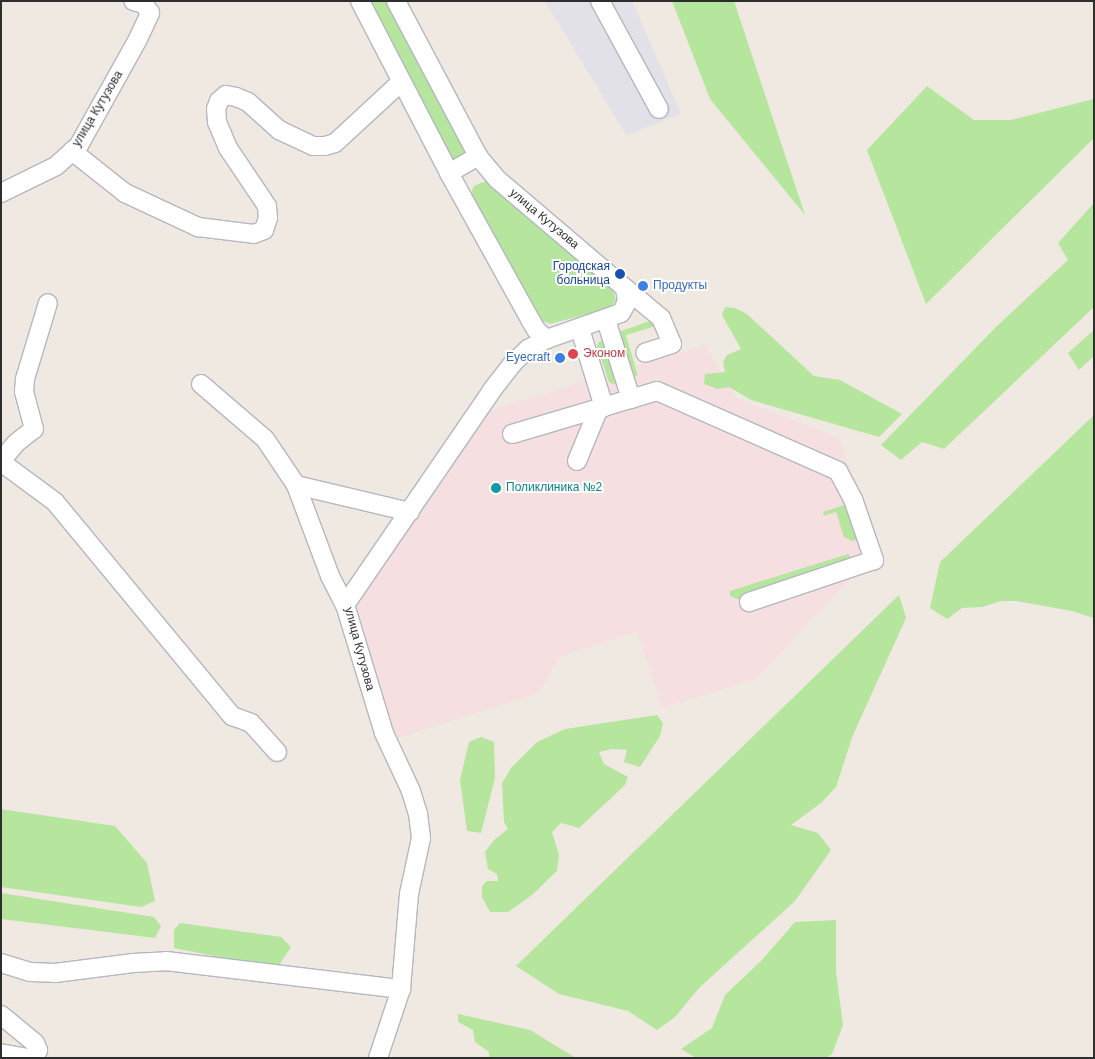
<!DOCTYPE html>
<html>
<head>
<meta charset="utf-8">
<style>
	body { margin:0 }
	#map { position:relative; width:1095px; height:1059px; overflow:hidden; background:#efe9e1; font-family:Helvetica,sans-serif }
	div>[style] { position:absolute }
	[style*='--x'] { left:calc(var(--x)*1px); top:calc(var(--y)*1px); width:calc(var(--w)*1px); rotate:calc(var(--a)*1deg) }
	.industrial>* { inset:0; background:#e3e1e8 }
	.medical>* { inset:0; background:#f5dfe0 }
	.green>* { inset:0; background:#b6e59e }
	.roads { filter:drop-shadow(1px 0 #b4b7c1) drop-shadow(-1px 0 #b4b7c1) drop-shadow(0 1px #b4b7c1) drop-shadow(0 -1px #b4b7c1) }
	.minor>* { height:18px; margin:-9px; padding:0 9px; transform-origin:9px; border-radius:9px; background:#fff }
	.dots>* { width:14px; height:14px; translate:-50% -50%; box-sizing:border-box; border:2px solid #fff; border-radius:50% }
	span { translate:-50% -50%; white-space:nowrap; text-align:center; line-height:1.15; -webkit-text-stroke:4px #fff; paint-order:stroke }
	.street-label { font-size:12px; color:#2e2e2e }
	.transit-label { font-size:12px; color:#164399 }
	.right { translate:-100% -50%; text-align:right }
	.shop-label { font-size:12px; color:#366cbe }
	.left { translate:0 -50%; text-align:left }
	.health-label { font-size:12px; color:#be3a42 }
	.culture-label { font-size:12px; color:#0d838f }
	.frame { position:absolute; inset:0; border:2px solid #2e2e2e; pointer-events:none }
</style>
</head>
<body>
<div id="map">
	<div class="industrial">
		<i style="clip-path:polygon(545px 1px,632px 1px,681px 114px,626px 135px)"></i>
	</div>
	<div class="medical">
		<i style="clip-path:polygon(705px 345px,736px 398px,839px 438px,882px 565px,856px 573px,755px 679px,662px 708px,637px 632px,559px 657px,539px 693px,397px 738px,351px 601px,480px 413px)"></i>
	</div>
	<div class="green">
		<i style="clip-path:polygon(366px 1px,389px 1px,467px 153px,458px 160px,449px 158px)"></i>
		<i style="clip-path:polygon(672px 1px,734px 1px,805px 215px,710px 99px)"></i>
		<i style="clip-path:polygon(927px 86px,974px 120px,1011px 120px,1094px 99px,1094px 138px,926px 304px,867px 150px)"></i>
		<i style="clip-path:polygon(486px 181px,493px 183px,612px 287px,616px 300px,612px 305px,603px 310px,550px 324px,540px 320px,469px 198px,474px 186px)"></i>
		<i style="clip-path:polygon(1094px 203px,1094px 307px,944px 449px,922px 442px,901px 460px,881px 445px,997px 326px,1068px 260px,1058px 243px)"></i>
		<i style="clip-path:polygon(725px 307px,735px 308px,747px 314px,814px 376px,840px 380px,902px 414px,879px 437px,751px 400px,729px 387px,717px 389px,704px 384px,705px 374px,725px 372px,723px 362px,727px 355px,741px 349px,722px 315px)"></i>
		<i style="clip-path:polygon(650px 321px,657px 321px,659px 325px,626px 335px,637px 373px,637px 376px,632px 377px,618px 332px)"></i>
		<i style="clip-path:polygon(1094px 330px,1094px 356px,1079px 370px,1068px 353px)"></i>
		<i style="clip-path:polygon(603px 340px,618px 383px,613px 384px,609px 382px,597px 346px,599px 342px)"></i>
		<i style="clip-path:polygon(1094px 415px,1094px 618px,1072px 611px,1016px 601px,1001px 601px,982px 607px,962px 608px,947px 619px,930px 608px,940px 562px)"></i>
		<i style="clip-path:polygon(847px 504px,859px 539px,852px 541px,844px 537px,836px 512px,824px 516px,823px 512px)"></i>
		<i style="clip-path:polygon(848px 554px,854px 560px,851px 564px,740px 600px,730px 596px,730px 591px)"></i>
		<i style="clip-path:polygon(899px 595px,906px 618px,853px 735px,836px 787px,821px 803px,791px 825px,818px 833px,831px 850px,795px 901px,699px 988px,675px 1017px,657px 1030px,628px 1011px,559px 994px,516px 966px)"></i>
		<i style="clip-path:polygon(657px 715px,663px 723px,660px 736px,640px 767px,624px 762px,627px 750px,612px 749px,599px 752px,604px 764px,628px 777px,625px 785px,579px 828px,561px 823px,552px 832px,559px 855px,557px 871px,532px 895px,508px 912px,490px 912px,482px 897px,482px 886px,487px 881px,498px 881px,497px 874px,488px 869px,485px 852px,494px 840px,508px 829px,504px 822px,502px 783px,511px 768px,537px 742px,565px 729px)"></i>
		<i style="clip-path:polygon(481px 737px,494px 742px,495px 778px,481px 833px,467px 831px,460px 780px,469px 742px)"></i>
		<i style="clip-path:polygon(1px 809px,115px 826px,147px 863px,155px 901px,141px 907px,1px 887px)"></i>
		<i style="clip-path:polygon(1px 893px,154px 917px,161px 926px,155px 938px,1px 919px)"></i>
		<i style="clip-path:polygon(836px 920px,836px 972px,843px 1025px,832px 1054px,826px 1058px,696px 1058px,681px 1049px,712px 1028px,725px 995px,762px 960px,795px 922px)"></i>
		<i style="clip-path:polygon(180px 923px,281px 937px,291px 947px,279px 965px,268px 967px,174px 948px,174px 930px)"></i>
		<i style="clip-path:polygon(458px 1014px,530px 1030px,576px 1058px,489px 1058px,489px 1052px,475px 1042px,473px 1030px,458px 1022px)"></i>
	</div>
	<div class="roads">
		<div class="minor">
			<i style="--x:360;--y:1;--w:194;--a:62.6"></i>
			<i style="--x:449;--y:173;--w:169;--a:61"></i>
			<i style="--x:531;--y:321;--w:12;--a:59"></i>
			<i style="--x:537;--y:331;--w:13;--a:39"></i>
			<i style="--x:600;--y:1;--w:123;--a:61.4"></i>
			<i style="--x:72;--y:151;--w:68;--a:38.4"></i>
			<i style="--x:125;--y:193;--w:81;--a:25"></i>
			<i style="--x:198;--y:227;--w:56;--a:7.1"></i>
			<i style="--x:254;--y:234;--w:11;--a:-22"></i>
			<i style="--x:264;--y:230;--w:13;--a:-72"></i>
			<i style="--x:268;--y:218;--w:12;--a:-95"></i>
			<i style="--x:267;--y:206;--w:70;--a:-123.9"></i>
			<i style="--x:228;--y:148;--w:28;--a:-113"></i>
			<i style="--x:217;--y:122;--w:13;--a:-94"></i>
			<i style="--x:216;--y:109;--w:9;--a:-69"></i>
			<i style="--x:219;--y:101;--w:9;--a:-41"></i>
			<i style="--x:226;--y:95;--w:10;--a:11"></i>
			<i style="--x:236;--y:97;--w:13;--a:23"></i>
			<i style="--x:248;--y:102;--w:42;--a:42.1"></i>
			<i style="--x:279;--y:130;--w:38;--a:25"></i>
			<i style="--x:313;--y:146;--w:12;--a:0"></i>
			<i style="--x:325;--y:146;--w:10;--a:-17"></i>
			<i style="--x:335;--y:143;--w:90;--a:-42.7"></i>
			<i style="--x:449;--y:173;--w:34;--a:-30"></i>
			<i style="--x:1;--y:193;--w:61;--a:-26.1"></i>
			<i style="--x:56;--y:166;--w:31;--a:-42"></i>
			<i style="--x:79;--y:145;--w:121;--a:-60.9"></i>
			<i style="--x:138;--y:39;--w:29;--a:-65"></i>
			<i style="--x:150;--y:13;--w:11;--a:-124"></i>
			<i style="--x:144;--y:4;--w:11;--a:-165"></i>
			<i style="--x:625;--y:288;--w:47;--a:39.8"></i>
			<i style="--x:661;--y:318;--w:28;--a:67"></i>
			<i style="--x:672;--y:344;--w:28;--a:162"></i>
			<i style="--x:606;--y:320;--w:83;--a:72.4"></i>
			<i style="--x:580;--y:329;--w:82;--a:72.9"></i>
			<i style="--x:201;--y:384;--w:84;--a:40.7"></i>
			<i style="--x:265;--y:439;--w:55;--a:56"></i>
			<i style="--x:296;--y:485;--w:117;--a:13.3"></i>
			<i style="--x:512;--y:434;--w:151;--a:-16.5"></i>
			<i style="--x:657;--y:391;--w:198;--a:23.8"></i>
			<i style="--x:838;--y:471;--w:32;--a:62"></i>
			<i style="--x:853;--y:499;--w:65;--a:71"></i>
			<i style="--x:874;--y:560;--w:132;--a:161.4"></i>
			<i style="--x:1;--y:461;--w:23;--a:-50"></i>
			<i style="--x:16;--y:443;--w:23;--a:-38"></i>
			<i style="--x:34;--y:429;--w:39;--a:-105"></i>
			<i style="--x:24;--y:391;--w:12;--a:-85"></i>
			<i style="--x:25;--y:379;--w:79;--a:-73.2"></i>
			<i style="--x:577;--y:461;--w:57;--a:-67.5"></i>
			<i style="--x:1;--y:462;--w:67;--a:36.5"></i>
			<i style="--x:55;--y:502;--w:278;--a:50.4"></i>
			<i style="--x:232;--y:716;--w:20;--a:20"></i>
			<i style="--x:251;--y:723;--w:39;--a:48"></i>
			<i style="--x:296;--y:485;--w:97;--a:69.5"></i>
			<i style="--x:330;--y:576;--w:33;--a:63"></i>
			<i style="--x:1;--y:963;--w:30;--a:17"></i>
			<i style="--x:30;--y:972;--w:25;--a:2"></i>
			<i style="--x:55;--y:973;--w:79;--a:-7.3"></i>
			<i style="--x:133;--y:963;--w:33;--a:-3"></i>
			<i style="--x:166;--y:961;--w:237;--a:6.8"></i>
			<i style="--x:1;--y:1015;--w:44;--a:39.5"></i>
			<i style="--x:35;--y:1043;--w:8;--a:67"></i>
			<i style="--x:38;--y:1050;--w:7;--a:117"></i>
			<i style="--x:35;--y:1056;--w:7;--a:164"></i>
			<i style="--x:28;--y:1058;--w:27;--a:-170"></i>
			<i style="--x:378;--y:1058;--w:73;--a:-71.6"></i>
			<i style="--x:401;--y:989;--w:95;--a:-85.2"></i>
			<i style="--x:409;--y:894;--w:57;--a:-77.9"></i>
			<i style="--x:421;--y:838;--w:24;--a:-97"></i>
			<i style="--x:418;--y:814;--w:24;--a:-107"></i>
			<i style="--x:411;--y:791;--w:64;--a:-115"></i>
			<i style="--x:384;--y:733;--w:134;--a:-106.9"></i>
			<i style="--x:345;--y:605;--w:260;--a:-55.6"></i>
			<i style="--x:492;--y:390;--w:36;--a:-52"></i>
			<i style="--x:514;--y:362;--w:19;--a:-43"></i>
			<i style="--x:528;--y:349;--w:21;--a:-28"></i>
			<i style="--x:547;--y:339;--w:78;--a:-19.4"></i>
			<i style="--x:621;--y:313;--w:13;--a:-61"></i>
			<i style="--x:627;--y:302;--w:14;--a:-98"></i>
			<i style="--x:625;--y:288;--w:168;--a:-139.6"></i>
			<i style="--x:497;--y:179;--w:30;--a:-130"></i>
			<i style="--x:478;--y:156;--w:175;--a:-117.9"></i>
		</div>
	</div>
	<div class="dots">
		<i style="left:620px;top:274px;background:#1a4fb4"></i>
		<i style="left:643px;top:286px;background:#3f7fe0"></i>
		<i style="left:573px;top:354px;background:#e0444e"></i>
		<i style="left:560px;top:358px;background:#3f7fe0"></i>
		<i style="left:496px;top:488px;background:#0f9aa8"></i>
	</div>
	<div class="street-label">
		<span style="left:98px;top:109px;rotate:-59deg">улица Кутузова</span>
		<span style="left:544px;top:219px;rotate:40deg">улица Кутузова</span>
		<span style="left:359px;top:649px;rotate:75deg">улица Кутузова</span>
	</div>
	<div class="transit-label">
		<span class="right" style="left:610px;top:274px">Городская<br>больница</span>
	</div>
	<div class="shop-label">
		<span class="left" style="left:653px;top:286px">Продукты</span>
		<span class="right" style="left:550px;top:358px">Eyecraft</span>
	</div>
	<div class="health-label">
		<span class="left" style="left:583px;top:354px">Эконом</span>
	</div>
	<div class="culture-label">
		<span class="left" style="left:506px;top:488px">Поликлиника №2</span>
	</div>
	<div class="frame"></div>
</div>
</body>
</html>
